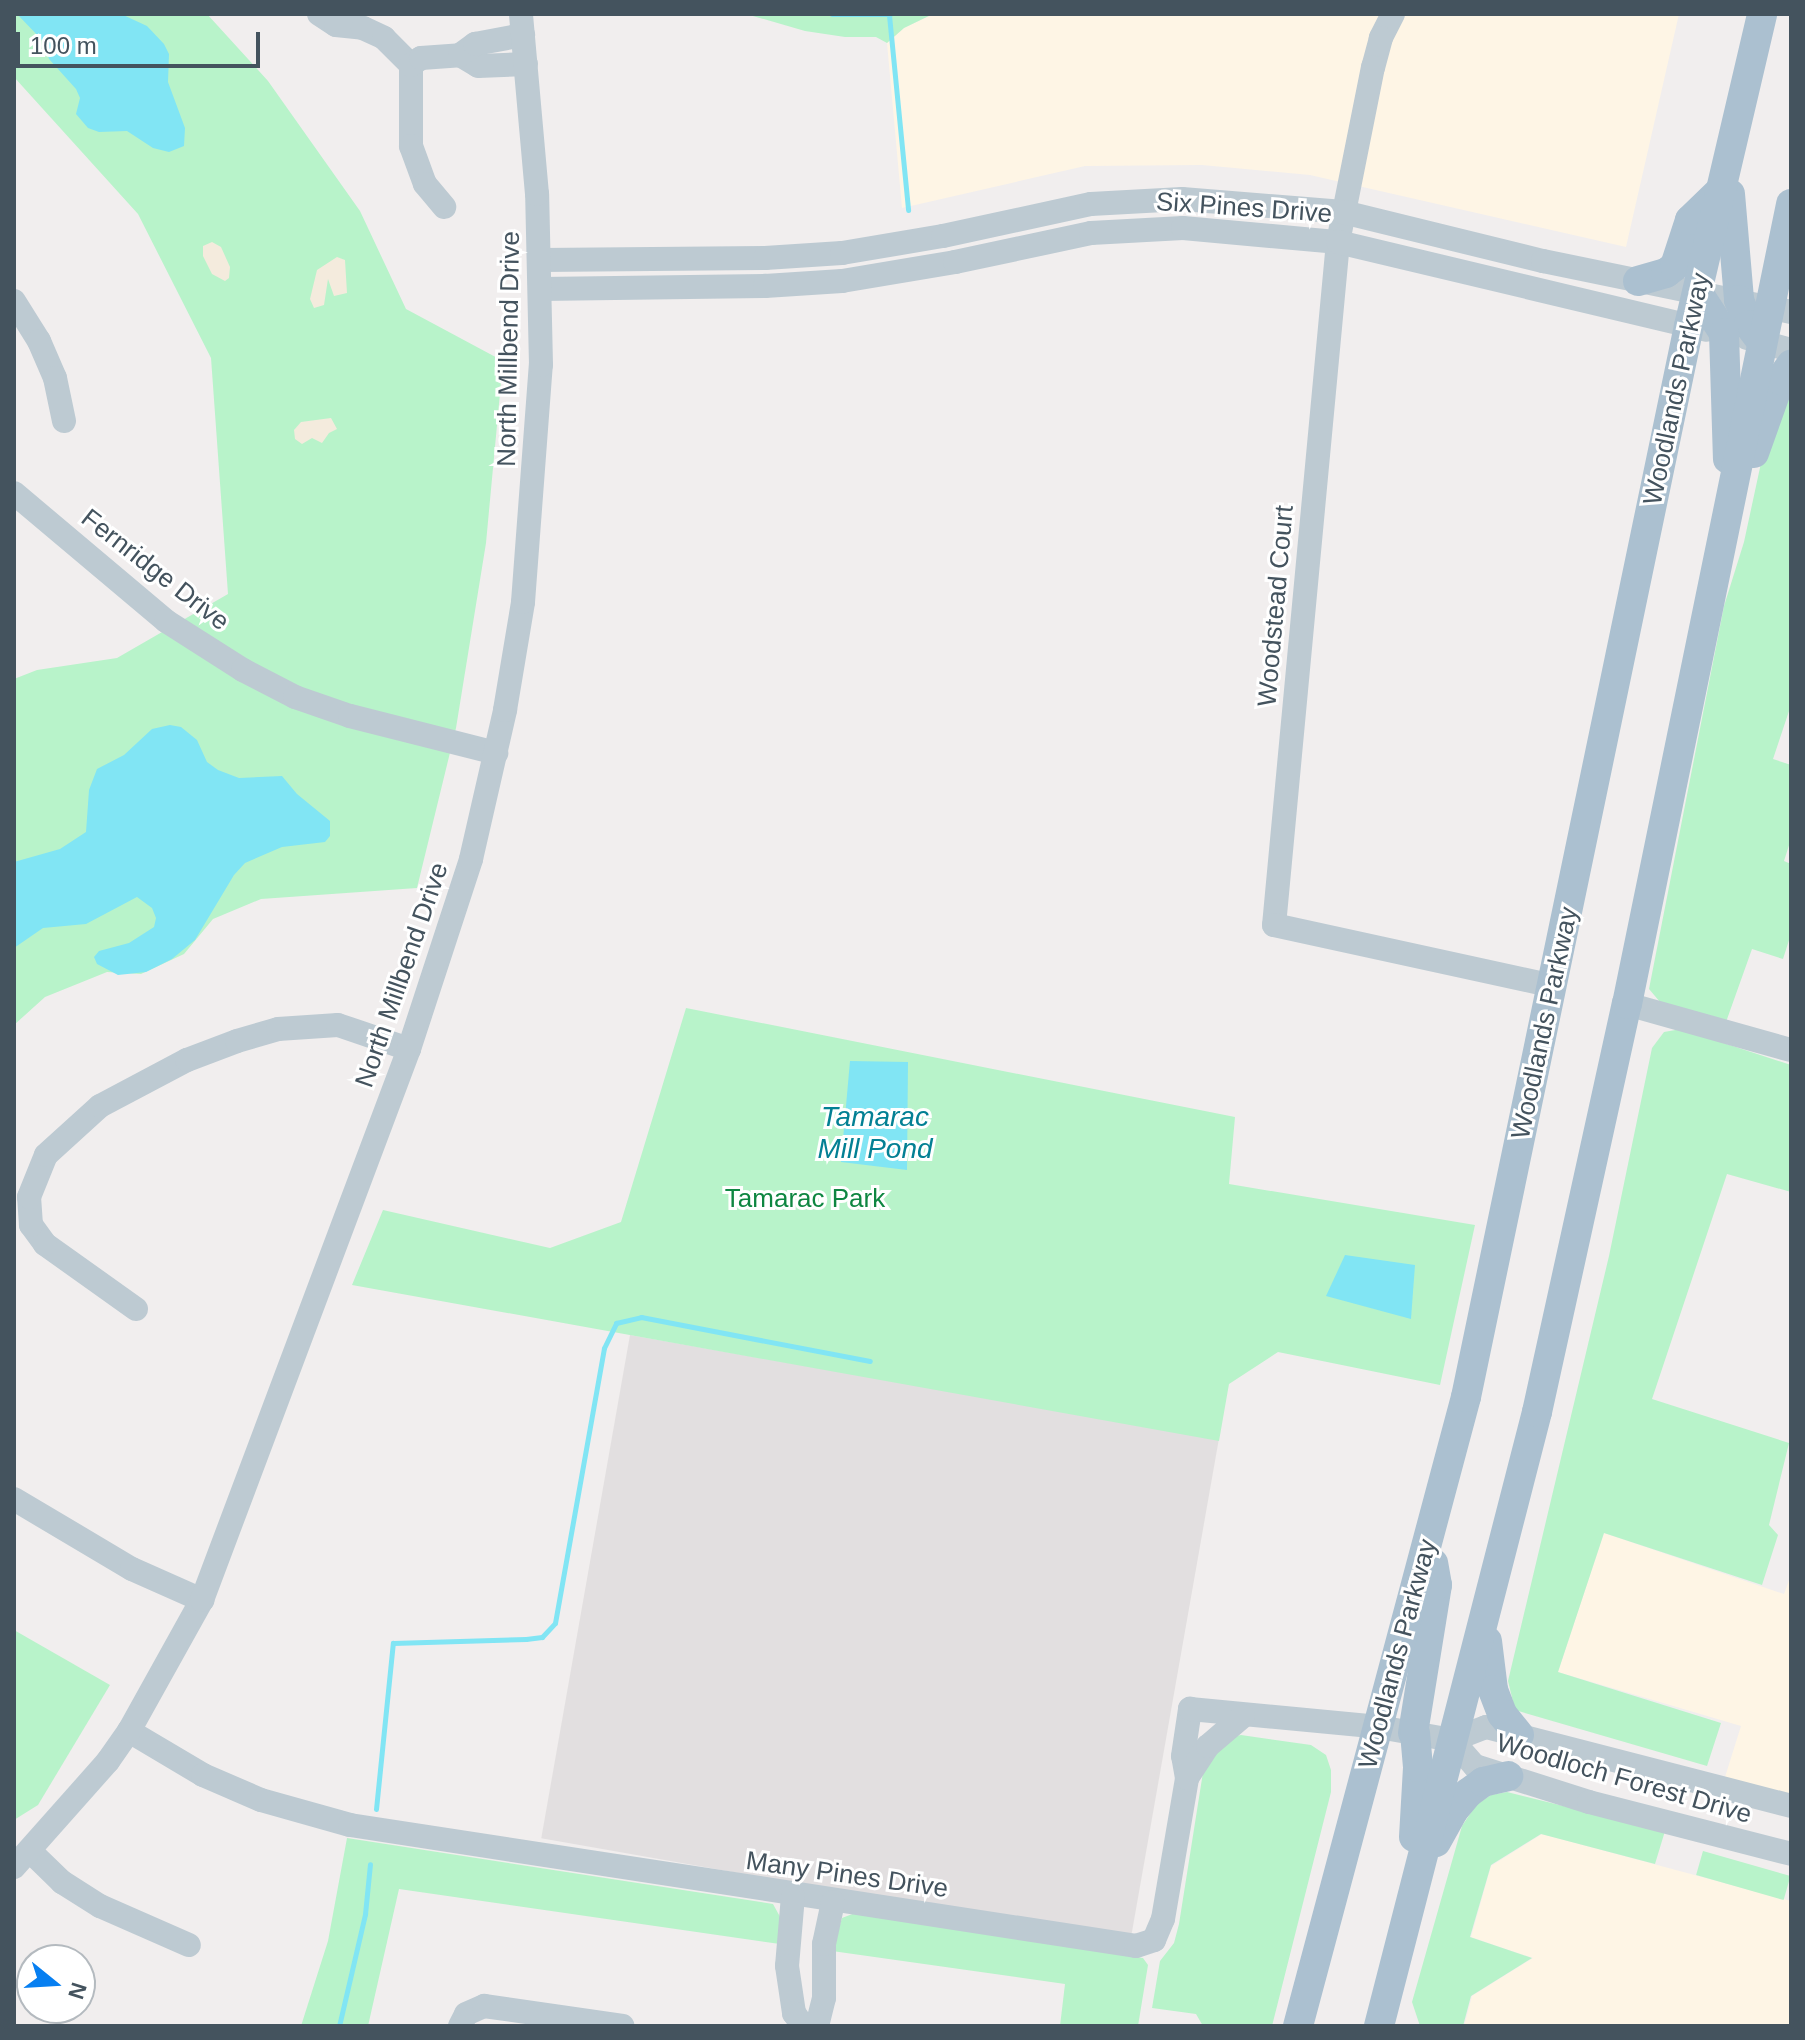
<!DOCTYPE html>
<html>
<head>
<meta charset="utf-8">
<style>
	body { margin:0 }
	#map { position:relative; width:1805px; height:2040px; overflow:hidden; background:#f1eeee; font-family:Arial,sans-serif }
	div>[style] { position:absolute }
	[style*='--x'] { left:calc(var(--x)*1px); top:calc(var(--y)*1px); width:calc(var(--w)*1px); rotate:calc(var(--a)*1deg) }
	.commercial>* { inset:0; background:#fef5e5 }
	.education>* { inset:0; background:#e2dfe0; transform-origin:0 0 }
	.green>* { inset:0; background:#b8f3ca; transform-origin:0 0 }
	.sand>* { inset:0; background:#f4ebdd }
	.water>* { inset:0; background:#81e5f4 }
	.stream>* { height:5px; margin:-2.5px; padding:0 2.5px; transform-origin:2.5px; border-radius:2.5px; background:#81e5f4 }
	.minor>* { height:24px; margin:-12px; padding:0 12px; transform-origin:12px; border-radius:12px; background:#bdcad2 }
	.major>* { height:30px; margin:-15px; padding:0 15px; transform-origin:15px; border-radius:15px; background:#abc0d0 }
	span { translate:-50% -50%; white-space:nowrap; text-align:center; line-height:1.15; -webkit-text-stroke:6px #fff; paint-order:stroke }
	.street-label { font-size:26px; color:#44535e }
	.park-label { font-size:26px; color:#0e8641 }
	.water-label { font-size:28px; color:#038094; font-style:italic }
	.frame { position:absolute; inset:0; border:16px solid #44535e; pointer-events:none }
	.north { position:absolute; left:16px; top:1944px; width:80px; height:80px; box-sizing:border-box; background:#fff; border:2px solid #b4babf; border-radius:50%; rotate:108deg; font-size:22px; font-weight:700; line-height:32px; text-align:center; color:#44535e }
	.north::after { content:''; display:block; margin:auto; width:28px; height:36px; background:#077ff1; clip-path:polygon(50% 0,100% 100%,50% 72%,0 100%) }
	.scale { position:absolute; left:16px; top:32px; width:244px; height:36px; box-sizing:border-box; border:4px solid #44535e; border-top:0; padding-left:10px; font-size:24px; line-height:28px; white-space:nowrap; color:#44535e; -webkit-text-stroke:6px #fff; paint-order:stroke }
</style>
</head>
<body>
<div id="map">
	<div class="commercial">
		<i style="clip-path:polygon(933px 14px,1679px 14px,1626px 247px,1310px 175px,1202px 165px,1085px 166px,902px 208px,887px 43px,904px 28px)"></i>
		<i style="clip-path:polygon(1604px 1533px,1784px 1594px,1791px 1575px,1791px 1799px,1725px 1777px,1741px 1726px,1558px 1672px)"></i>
		<i style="clip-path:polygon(1542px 1834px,1791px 1901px,1791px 2026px,1464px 2026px,1472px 1996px,1533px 1958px,1471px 1937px,1491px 1866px)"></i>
	</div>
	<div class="education">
		<i style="left:630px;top:1335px;width:598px;height:511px;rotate:10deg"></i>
	</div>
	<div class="green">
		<i style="clip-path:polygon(14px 14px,207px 14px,268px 81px,360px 211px,406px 309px,503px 361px,486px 543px,456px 728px,417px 888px,261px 899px,213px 919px,184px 954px,141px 974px,107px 972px,45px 997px,14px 1025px,14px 679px,37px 670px,117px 658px,228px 594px,211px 358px,138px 214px,14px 77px)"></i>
		<i style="clip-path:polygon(746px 14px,933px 14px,904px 28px,887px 43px,876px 37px,845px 37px,805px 31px)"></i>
		<i style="clip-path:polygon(1791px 376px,1791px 705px,1773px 759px,1791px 765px,1791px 839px,1784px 861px,1791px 864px,1791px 934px,1783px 959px,1752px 949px,1726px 1022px,1660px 1002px,1649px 989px,1724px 606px,1744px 542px,1778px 384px)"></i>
		<i style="clip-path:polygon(686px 1008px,1235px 1117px,1229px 1184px,1475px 1225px,1440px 1385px,1278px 1352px,1229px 1384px,1219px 1441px,352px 1285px,383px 1210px,550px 1248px,621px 1222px)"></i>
		<i style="clip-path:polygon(1681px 1029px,1791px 1065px,1791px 1192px,1727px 1174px,1652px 1399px,1789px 1443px,1769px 1525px,1778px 1535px,1762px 1585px,1604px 1533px,1558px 1672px,1721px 1723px,1707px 1766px,1515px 1710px,1508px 1681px,1609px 1256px,1652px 1048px,1664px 1032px)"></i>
		<i style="clip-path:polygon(14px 1630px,110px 1685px,38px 1805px,14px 1820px)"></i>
		<i style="clip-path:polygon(1241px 1735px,1311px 1745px,1326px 1755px,1331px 1770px,1331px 1792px,1272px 2026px,1203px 2026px,1196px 2014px,1152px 2008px,1160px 1961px,1174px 1943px,1179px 1924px,1204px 1766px,1228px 1738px)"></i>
		<i style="clip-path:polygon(1507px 1792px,1665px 1831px,1655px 1864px,1541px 1834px,1491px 1865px,1470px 1937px,1532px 1958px,1471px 1996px,1463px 2026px,1420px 2026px,1412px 2002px,1462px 1826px,1476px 1805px,1491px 1795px)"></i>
		<i style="clip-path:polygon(347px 1838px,773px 1904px,784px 1924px,780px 1944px,399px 1889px,368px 2026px,301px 2026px,328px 1941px)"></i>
		<i style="left:1703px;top:1851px;width:91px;height:25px;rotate:16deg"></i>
		<i style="clip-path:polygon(855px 1913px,1143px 1958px,1148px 1965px,1138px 2026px,1060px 2026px,1065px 1984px,832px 1951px,842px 1918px)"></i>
	</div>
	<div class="sand">
		<i style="clip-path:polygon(212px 242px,221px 247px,230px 267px,229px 278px,225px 281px,212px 274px,203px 256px,203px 246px)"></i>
		<i style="clip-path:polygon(337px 257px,345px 260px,347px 293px,334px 296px,328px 279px,324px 305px,314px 308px,310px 299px,317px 270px)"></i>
		<i style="clip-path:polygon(331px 418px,337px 429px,329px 433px,322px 443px,312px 438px,302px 444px,295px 439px,294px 430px,301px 422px)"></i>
	</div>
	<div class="water">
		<i style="clip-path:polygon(17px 14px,121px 14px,147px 26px,164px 44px,169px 54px,168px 82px,185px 128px,184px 146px,169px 152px,153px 148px,127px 131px,99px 132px,88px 128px,76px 114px,80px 98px,76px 89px,49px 59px,42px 40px)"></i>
		<i style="clip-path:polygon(170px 725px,181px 727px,197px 740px,207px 762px,218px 770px,239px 778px,282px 776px,297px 794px,330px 821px,330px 836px,325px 842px,282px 847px,245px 863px,234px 875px,195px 940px,172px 959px,146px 972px,118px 975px,97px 964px,94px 957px,99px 951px,129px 943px,154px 927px,156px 918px,152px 908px,137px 897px,86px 924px,43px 928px,14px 948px,14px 862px,60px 849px,86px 832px,89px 790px,97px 769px,124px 755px,152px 729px)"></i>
		<i style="clip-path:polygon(850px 1061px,908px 1062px,907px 1170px,841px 1162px)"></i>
		<i style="clip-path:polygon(1345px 1255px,1415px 1265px,1411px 1319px,1326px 1296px)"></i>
	</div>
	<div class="stream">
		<i style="--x:832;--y:14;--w:58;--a:0"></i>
		<i style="--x:889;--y:15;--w:196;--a:84.4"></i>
		<i style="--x:376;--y:1809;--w:167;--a:-84.2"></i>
		<i style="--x:393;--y:1643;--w:133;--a:-1.7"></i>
		<i style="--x:526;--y:1639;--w:16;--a:-7"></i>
		<i style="--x:542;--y:1637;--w:19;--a:-47"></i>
		<i style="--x:555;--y:1623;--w:279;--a:-79.9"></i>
		<i style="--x:604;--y:1348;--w:28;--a:-64"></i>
		<i style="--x:616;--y:1323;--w:26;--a:-13"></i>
		<i style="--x:641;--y:1317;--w:233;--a:10.9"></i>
		<i style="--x:339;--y:2026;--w:115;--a:-76.9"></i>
		<i style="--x:365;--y:1914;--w:50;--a:-84.3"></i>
	</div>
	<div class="minor">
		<i style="--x:319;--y:14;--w:20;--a:33"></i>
		<i style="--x:336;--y:25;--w:27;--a:6"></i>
		<i style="--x:363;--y:28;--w:23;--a:25"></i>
		<i style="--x:384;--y:38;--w:38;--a:45"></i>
		<i style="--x:1393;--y:14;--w:27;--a:117"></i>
		<i style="--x:1381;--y:38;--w:30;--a:105"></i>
		<i style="--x:1373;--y:67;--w:178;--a:101.3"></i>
		<i style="--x:1338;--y:242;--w:686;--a:95.35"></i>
		<i style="--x:1274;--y:925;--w:286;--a:12.3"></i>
		<i style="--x:460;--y:55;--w:21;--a:31"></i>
		<i style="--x:478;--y:66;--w:48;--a:-2.4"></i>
		<i style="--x:411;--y:65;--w:81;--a:90"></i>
		<i style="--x:411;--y:146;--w:40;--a:69.8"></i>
		<i style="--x:425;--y:184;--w:30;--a:50"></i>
		<i style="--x:411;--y:65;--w:12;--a:-35"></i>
		<i style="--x:421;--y:58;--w:39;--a:-4"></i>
		<i style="--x:460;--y:55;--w:19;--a:-36"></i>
		<i style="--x:475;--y:44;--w:49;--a:-10.6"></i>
		<i style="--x:541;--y:260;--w:224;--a:-0.5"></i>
		<i style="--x:765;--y:258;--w:77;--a:-3.7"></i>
		<i style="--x:842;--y:253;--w:102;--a:-9.6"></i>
		<i style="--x:943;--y:236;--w:151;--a:-12.2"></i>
		<i style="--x:1091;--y:204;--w:91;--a:-3.1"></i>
		<i style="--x:1182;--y:199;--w:162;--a:4.6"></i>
		<i style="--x:1343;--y:212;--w:206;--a:13.8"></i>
		<i style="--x:1543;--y:261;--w:253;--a:11.6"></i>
		<i style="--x:541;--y:289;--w:224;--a:-0.8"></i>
		<i style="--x:765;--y:286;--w:77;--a:-3.7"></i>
		<i style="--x:842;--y:281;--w:115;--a:-9.5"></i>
		<i style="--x:955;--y:262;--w:139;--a:-12"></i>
		<i style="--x:1091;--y:233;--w:92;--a:-3.1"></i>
		<i style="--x:1183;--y:228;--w:156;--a:5.2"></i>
		<i style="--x:1338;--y:242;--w:379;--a:13.4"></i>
		<i style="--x:14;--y:301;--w:47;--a:58"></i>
		<i style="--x:39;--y:341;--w:40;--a:66.6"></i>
		<i style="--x:55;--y:378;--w:44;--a:78.2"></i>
		<i style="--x:1747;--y:338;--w:46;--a:15.3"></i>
		<i style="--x:14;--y:493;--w:199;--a:40.1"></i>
		<i style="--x:166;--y:621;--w:91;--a:32.5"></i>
		<i style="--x:243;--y:670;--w:59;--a:27.4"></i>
		<i style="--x:295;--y:697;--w:58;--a:19.1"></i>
		<i style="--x:350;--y:716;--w:151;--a:14.2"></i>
		<i style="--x:1627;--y:1004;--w:170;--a:15.7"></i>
		<i style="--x:136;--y:1309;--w:112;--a:-144.5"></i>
		<i style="--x:45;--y:1244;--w:24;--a:-126"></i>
		<i style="--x:31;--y:1225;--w:28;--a:-94"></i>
		<i style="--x:29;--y:1197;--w:45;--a:-68"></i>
		<i style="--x:46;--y:1155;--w:73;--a:-42.2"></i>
		<i style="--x:100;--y:1106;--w:98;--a:-27.9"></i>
		<i style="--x:187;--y:1060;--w:53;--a:-20.8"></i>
		<i style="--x:237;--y:1041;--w:43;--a:-16.3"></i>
		<i style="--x:278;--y:1029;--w:60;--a:-3.8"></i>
		<i style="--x:338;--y:1025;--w:75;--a:18.7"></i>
		<i style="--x:14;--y:1499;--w:137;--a:30.7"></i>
		<i style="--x:132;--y:1569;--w:77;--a:23.9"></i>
		<i style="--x:129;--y:1731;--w:86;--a:30.7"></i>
		<i style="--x:203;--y:1775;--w:63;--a:23.3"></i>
		<i style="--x:261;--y:1800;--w:92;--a:15.7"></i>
		<i style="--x:350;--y:1825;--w:795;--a:8.75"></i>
		<i style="--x:1136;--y:1946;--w:19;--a:-18"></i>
		<i style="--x:1154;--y:1940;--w:23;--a:-67"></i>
		<i style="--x:1163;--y:1919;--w:143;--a:-80.3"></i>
		<i style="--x:1187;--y:1778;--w:22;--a:-100"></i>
		<i style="--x:1183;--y:1756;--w:48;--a:-81.5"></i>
		<i style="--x:1190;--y:1709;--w:190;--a:5.4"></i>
		<i style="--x:1379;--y:1727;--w:74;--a:10.1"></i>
		<i style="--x:1452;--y:1740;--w:36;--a:-21"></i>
		<i style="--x:1486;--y:1727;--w:315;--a:14.5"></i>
		<i style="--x:1452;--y:1740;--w:35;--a:49"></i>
		<i style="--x:1475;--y:1766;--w:120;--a:17.5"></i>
		<i style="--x:1589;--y:1802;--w:209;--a:14.4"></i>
		<i style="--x:1187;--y:1778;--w:38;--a:-57"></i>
		<i style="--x:1208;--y:1746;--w:46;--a:-40.6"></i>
		<i style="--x:30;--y:1851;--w:45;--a:44.1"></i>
		<i style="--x:62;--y:1882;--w:45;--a:32.3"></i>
		<i style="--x:100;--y:1906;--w:97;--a:23.7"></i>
		<i style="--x:14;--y:1867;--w:142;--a:-48.4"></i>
		<i style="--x:108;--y:1761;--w:37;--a:-55"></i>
		<i style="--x:129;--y:1731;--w:150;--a:-60.9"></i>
		<i style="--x:202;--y:1600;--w:589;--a:-69.41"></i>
		<i style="--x:409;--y:1049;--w:200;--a:-71.9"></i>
		<i style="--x:471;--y:859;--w:153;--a:-77.1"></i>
		<i style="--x:505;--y:710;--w:109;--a:-80.5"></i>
		<i style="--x:523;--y:602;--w:238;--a:-85.7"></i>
		<i style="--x:541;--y:365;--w:171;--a:-91.3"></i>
		<i style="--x:537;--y:194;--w:181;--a:-95.1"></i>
		<i style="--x:793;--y:1896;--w:70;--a:94.9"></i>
		<i style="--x:787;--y:1966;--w:48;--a:81.5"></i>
		<i style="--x:794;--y:2013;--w:16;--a:55"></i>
		<i style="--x:460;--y:2026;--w:13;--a:-63"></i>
		<i style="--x:466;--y:2014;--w:20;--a:-24"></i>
		<i style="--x:484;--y:2006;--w:140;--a:8.2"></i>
		<i style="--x:817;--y:2026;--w:29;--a:-76"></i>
		<i style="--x:824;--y:1998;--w:54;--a:-90"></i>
		<i style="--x:824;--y:1944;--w:43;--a:-77.9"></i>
	</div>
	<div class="major">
		<i style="--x:1730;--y:194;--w:106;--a:85.1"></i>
		<i style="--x:1739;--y:300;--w:27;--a:68"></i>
		<i style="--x:1749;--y:325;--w:21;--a:53"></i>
		<i style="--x:1638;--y:281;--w:29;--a:-16"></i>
		<i style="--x:1666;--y:273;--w:11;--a:-38"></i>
		<i style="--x:1675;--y:266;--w:48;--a:-71.9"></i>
		<i style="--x:1690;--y:220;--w:45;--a:-44.1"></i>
		<i style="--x:1698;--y:293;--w:48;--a:57"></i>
		<i style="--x:1724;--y:333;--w:126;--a:88.2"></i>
		<i style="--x:1754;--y:453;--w:77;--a:-70.4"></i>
		<i style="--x:1780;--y:380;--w:19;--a:-54"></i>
		<i style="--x:1487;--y:1641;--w:49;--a:83"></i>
		<i style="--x:1493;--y:1690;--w:26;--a:69"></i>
		<i style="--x:1502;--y:1714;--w:27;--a:51"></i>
		<i style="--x:1413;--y:1733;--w:150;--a:-80.8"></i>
		<i style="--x:1437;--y:1585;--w:22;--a:-100"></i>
		<i style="--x:1414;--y:1837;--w:70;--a:-86.7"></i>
		<i style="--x:1418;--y:1767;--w:34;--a:-95"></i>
		<i style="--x:1436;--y:1842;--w:35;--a:-61"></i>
		<i style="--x:1453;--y:1811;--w:23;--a:-50"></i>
		<i style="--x:1468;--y:1793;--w:19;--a:-36"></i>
		<i style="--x:1483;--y:1782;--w:26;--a:-13"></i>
		<i style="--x:1298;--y:2026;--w:651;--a:-75.05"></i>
		<i style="--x:1466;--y:1397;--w:1094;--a:-78.24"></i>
		<i style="--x:1689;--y:326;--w:320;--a:-76.8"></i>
		<i style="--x:1379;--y:2026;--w:634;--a:-75.57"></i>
		<i style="--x:1537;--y:1412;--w:418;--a:-77.6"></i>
		<i style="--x:1627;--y:1004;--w:817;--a:-78.41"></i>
	</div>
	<div class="street-label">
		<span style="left:1244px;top:208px;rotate:4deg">Six Pines Drive</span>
		<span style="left:509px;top:349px;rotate:-89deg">North Millbend Drive</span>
		<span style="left:1677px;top:389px;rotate:-78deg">Woodlands Parkway</span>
		<span style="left:155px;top:570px;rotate:38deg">Fernridge Drive</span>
		<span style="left:1276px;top:606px;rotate:-85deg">Woodstead Court</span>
		<span style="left:402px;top:975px;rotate:-71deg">North Millbend Drive</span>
		<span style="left:1545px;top:1023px;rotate:-78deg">Woodlands Parkway</span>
		<span style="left:1398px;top:1654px;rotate:-75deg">Woodlands Parkway</span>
		<span style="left:1624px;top:1779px;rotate:16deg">Woodloch Forest Drive</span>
		<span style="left:847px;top:1875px;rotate:8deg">Many Pines Drive</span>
	</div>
	<div class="park-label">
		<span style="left:805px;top:1199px">Tamarac Park</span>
	</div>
	<div class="water-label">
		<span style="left:875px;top:1133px">Tamarac<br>Mill Pond</span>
	</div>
	<div class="frame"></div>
	<div class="north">N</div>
	<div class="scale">100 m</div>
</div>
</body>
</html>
